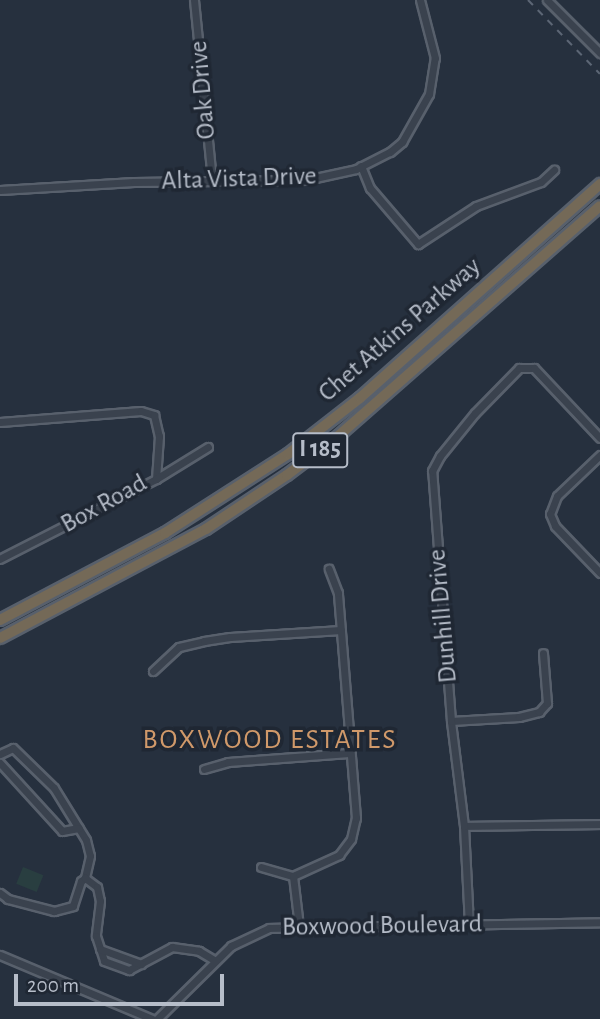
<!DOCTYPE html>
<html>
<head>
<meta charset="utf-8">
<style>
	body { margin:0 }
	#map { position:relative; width:600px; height:1019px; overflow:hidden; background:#26303e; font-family:"Alegreya Sans",sans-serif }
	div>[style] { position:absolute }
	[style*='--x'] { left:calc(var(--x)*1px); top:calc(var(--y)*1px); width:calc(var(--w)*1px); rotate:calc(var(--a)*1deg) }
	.green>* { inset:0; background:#293e40; transform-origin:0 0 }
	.roads { filter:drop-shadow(2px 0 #58606c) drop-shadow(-2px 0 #58606c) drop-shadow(0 2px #58606c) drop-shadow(0 -2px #58606c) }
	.minor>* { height:7px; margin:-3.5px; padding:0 3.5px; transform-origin:3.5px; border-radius:3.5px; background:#3a424e }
	.highway>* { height:10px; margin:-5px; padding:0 5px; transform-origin:5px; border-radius:5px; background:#746957 }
	.rail>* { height:2px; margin-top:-1px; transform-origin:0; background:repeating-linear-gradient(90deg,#5c6675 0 7px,transparent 0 14px) }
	span { translate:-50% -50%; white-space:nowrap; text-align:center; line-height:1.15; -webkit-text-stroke:7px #1f2733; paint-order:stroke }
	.shield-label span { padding:2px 5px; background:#1f2733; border:2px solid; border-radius:5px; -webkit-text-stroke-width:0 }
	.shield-label { font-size:24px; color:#b6bdc9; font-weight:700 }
	.street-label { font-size:26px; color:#b6bdc9 }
	.neighbourhood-label { font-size:28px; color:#d0996a; letter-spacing:2px }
	.scale { position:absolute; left:14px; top:974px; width:210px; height:32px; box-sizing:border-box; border:4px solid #b6bdc9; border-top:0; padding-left:9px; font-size:21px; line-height:24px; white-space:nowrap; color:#b6bdc9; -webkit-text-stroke:5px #1f2733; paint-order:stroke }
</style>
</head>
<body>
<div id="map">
	<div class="green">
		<i style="left:23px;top:867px;width:22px;height:18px;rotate:22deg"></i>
	</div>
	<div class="roads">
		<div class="minor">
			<i style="--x:194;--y:0;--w:180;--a:84.3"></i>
			<i style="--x:547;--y:0;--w:75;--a:45"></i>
			<i style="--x:361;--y:166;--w:24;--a:68"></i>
			<i style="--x:370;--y:188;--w:74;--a:49.4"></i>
			<i style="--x:418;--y:244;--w:69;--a:-33.2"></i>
			<i style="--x:476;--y:206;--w:69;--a:-20.3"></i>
			<i style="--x:541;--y:182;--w:18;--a:-43"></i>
			<i style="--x:0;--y:190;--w:134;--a:-3.4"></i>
			<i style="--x:134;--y:182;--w:172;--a:-0.7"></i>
			<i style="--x:306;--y:180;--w:51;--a:-12.4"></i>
			<i style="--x:356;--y:169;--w:38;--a:-27"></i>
			<i style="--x:390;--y:152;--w:16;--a:-40"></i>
			<i style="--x:402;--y:142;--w:55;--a:-60.6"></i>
			<i style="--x:429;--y:94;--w:36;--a:-81"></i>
			<i style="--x:435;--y:58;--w:60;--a:-104.5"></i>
			<i style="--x:0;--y:422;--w:141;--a:-4.5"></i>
			<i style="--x:141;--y:411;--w:14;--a:17"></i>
			<i style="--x:154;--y:415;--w:22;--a:77"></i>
			<i style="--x:159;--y:436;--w:43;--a:94"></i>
			<i style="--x:156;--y:479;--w:175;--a:152.9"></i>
			<i style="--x:600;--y:455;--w:59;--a:136.4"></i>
			<i style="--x:557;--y:496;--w:19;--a:111"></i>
			<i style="--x:550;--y:514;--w:13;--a:67"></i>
			<i style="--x:555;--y:526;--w:65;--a:46.2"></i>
			<i style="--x:156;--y:479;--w:61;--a:-31.6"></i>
			<i style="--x:153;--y:671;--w:35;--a:-43"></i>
			<i style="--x:179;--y:647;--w:26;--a:-13"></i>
			<i style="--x:204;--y:641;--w:26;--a:-9"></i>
			<i style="--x:230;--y:637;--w:111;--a:-3.6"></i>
			<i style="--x:451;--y:721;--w:68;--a:-3.4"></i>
			<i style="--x:519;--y:717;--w:21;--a:-14"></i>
			<i style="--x:539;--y:712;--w:12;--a:-48"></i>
			<i style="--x:547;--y:703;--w:50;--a:-94.6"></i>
			<i style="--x:0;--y:754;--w:14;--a:-25"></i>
			<i style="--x:13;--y:748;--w:57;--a:44.3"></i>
			<i style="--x:54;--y:788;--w:61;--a:58.4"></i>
			<i style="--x:86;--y:840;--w:16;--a:76"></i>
			<i style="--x:90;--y:856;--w:23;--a:103"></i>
			<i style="--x:85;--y:878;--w:5;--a:143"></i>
			<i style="--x:81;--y:881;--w:26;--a:108"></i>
			<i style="--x:73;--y:906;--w:20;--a:165"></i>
			<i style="--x:54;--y:911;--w:48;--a:-165.4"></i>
			<i style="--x:8;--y:899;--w:10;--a:-143"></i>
			<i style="--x:0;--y:763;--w:92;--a:47.6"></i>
			<i style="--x:62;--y:831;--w:17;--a:-10"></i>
			<i style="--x:204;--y:769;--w:25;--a:-16"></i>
			<i style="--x:228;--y:762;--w:121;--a:-4.3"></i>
			<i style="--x:464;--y:826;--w:136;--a:-0.8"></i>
			<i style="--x:261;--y:867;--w:33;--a:16"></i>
			<i style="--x:293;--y:876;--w:51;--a:-24.5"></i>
			<i style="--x:339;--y:855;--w:20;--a:-53"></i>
			<i style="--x:351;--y:839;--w:22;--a:-77"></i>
			<i style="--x:356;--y:818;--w:226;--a:-94.6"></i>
			<i style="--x:338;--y:593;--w:26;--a:-111"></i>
			<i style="--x:293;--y:876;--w:50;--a:83.2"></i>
			<i style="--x:85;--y:878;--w:15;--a:37"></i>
			<i style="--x:97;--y:887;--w:14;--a:78"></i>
			<i style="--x:100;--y:901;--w:35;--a:97"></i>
			<i style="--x:96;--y:936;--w:26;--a:72"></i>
			<i style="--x:104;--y:961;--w:27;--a:20"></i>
			<i style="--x:129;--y:970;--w:49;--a:-28.1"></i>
			<i style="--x:172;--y:947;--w:27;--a:8"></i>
			<i style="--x:199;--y:951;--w:17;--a:31"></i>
			<i style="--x:469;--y:925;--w:99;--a:-92.9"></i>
			<i style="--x:464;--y:826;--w:106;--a:-97.1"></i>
			<i style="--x:451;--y:721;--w:251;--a:-94.3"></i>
			<i style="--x:432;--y:471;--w:17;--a:-62"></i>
			<i style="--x:440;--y:456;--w:55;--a:-50.9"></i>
			<i style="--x:475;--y:413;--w:63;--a:-45.6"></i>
			<i style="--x:519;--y:368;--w:15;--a:0"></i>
			<i style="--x:534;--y:368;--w:96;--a:46.7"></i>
			<i style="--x:100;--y:949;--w:44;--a:20.1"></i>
			<i style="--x:0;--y:955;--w:165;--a:22.8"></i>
			<i style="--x:157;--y:1019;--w:104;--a:-44.6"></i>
			<i style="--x:231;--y:946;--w:42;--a:-25.3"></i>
			<i style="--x:269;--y:928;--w:331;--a:-1"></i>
		</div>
		<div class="highway">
			<i style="--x:0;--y:620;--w:187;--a:-27.8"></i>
			<i style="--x:165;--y:533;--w:146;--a:-32.7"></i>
			<i style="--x:288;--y:454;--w:91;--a:-37.9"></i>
			<i style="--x:360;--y:398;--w:322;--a:-41.7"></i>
			<i style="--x:0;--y:638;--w:233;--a:-27.9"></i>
			<i style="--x:206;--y:529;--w:97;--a:-33.7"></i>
			<i style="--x:287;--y:475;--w:61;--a:-37.1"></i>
			<i style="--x:336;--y:438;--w:351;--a:-41.3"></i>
		</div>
	</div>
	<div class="rail">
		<i style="--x:528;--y:0;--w:103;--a:45.8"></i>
	</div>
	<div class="shield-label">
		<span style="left:320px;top:450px">I 185</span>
	</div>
	<div class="street-label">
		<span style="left:203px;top:90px;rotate:-95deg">Oak Drive</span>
		<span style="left:239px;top:179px;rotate:-2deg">Alta Vista Drive</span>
		<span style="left:400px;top:330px;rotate:-41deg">Chet Atkins Parkway</span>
		<span style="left:104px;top:504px;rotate:-29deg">Box Road</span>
		<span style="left:443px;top:616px;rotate:-95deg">Dunhill Drive</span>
		<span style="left:382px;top:926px;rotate:-1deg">Boxwood Boulevard</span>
	</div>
	<div class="neighbourhood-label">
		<span style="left:270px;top:740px">BOXWOOD ESTATES</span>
	</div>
	<div class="scale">200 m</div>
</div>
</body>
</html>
